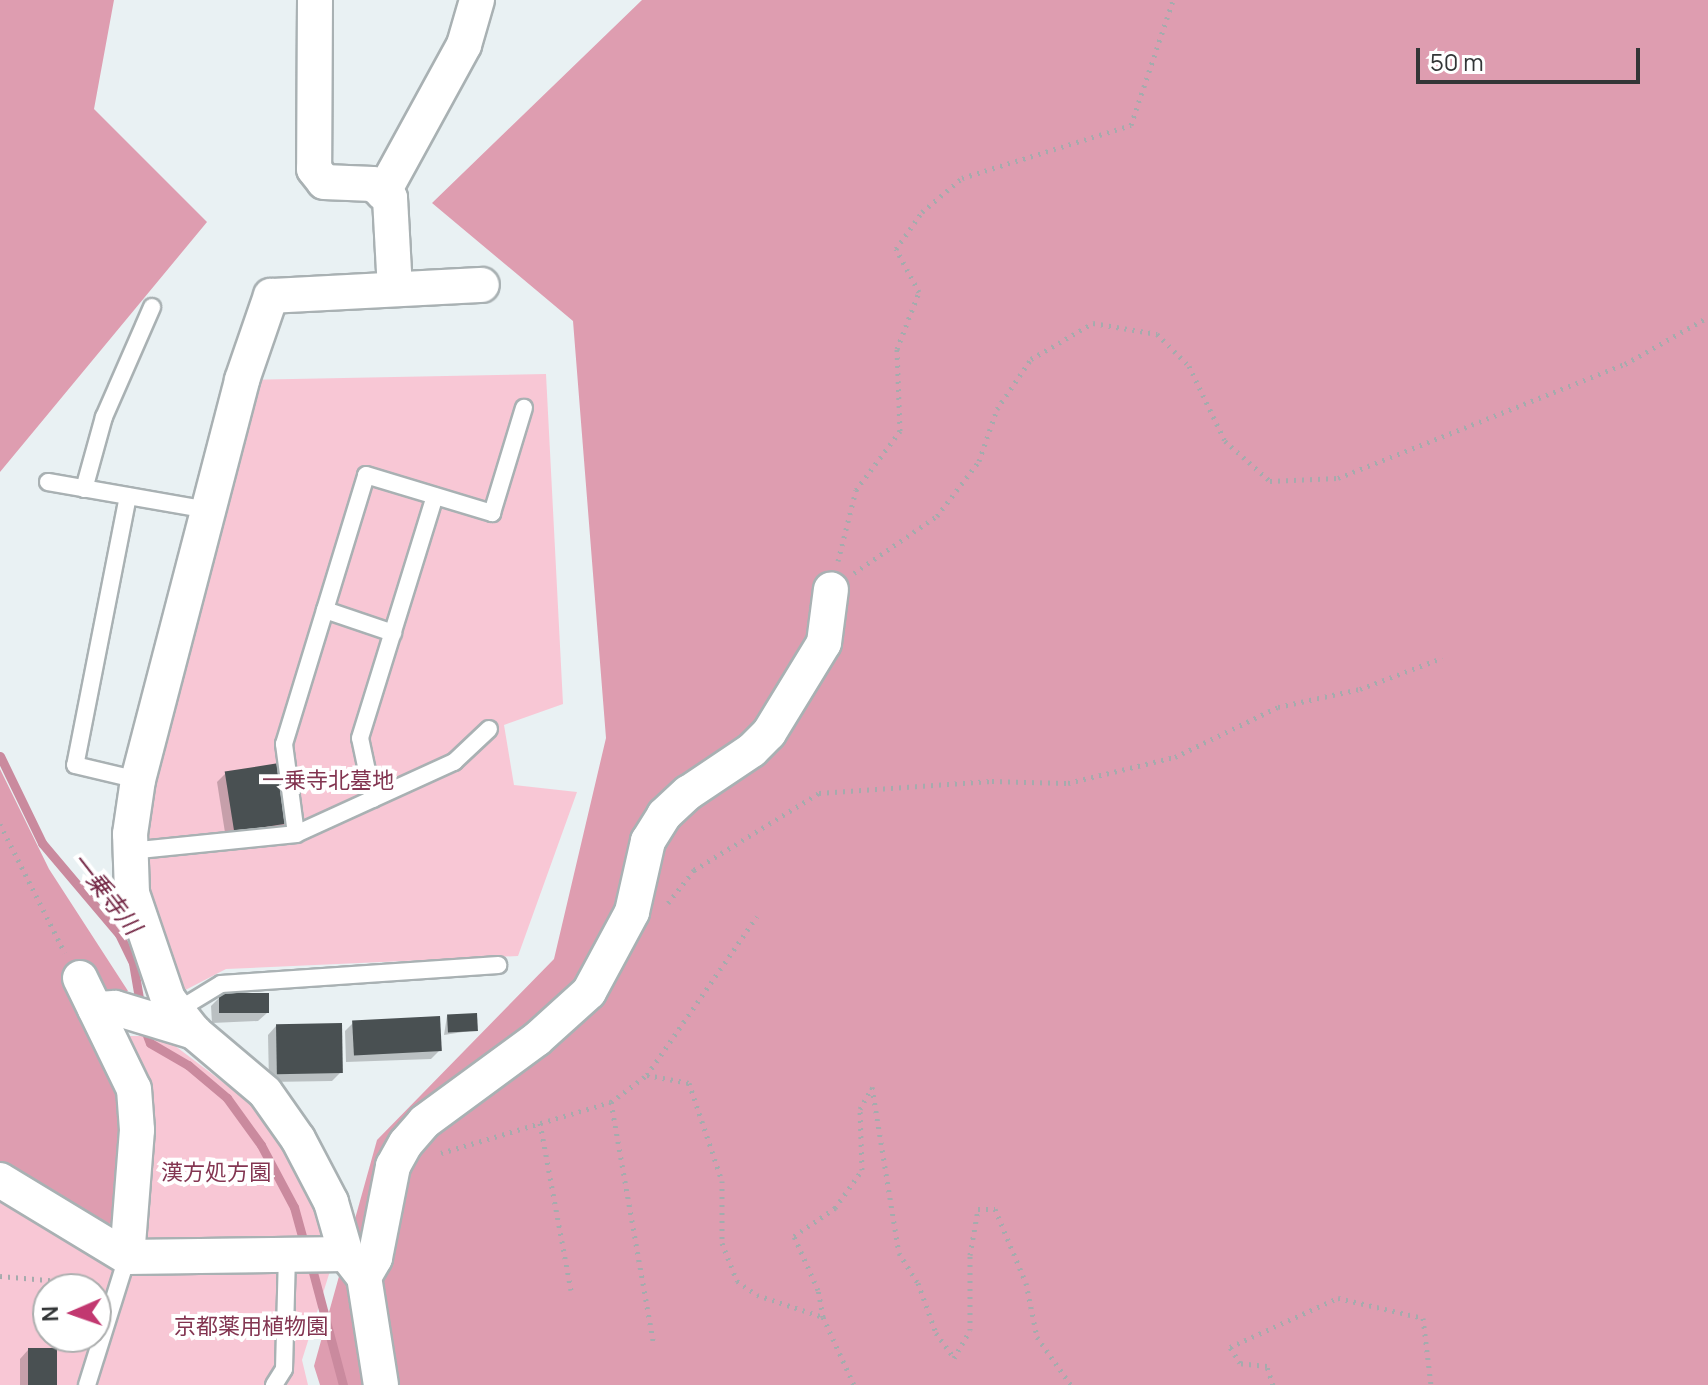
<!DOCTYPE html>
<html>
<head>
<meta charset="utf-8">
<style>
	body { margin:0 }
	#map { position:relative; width:1708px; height:1385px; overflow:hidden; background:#e9f1f3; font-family:Manrope,"Noto Sans JP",sans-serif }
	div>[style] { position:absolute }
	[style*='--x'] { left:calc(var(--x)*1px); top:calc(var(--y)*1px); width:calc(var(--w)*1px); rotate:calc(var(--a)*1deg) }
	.green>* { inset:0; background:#f8c7d5 }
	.forest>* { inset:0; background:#de9db0 }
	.shadow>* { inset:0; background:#0003 }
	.stream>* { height:9px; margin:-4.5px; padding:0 4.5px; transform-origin:4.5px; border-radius:4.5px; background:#ca8a9e }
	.building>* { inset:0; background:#495052; transform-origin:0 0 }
	.path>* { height:5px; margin-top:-2.5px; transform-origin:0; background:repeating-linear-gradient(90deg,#a5abad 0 2px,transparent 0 8px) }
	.roads { filter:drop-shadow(2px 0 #a9b1b3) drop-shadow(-2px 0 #a9b1b3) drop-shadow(0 2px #a9b1b3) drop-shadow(0 -2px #a9b1b3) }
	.lane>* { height:16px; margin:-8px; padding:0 8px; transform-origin:8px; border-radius:8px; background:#fff }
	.street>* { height:34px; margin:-17px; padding:0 17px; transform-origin:17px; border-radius:17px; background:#fff }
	span { translate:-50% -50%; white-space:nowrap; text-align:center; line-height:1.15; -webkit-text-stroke:8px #fff; paint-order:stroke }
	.park-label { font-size:22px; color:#833551 }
	.water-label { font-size:24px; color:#732644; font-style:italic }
	.north { position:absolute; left:32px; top:1273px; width:80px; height:80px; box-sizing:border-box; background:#fff; border:2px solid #adafaf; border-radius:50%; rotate:268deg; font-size:22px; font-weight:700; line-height:32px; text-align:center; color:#333637 }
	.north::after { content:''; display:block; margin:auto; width:28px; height:36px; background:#c23870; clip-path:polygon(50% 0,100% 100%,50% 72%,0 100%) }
	.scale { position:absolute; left:1416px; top:48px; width:224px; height:36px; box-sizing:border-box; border:4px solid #333637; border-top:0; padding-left:10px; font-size:24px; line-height:28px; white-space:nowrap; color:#333637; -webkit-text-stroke:6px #fff; paint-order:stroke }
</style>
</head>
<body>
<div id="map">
	<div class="green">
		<i style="clip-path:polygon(546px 374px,563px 704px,504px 725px,514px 785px,577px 792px,518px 956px,226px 969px,168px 999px,130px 834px,242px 380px)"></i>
		<i style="clip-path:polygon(129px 1036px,162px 1036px,261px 1111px,333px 1243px,142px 1243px,151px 1090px)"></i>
		<i style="clip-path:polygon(evenodd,0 1194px,121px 1269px,330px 1271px,302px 1360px,308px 1385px,0 1385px,0 1194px,48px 1289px,96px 1289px,96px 1337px,48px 1337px,48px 1289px)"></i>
	</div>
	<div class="forest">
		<i style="clip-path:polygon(0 0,114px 0,94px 109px,207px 222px,0 472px)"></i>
		<i style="clip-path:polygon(642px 0,1708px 0,1708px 1385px,320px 1385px,314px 1366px,377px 1140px,554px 959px,606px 738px,573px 321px,432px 203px)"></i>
		<i style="clip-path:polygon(0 769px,49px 869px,128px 991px,81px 1008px,130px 1105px,120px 1220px,100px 1227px,0 1163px)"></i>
	</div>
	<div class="shadow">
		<i style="clip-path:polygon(226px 773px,286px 823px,278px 831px,226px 839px,217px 782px)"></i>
		<i style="clip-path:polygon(220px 997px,267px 1013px,258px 1021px,212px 1023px,211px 1006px)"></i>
		<i style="clip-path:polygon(447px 1016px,476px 1030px,444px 1035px)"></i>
		<i style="clip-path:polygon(353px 1023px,440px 1050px,431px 1059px,346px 1062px,345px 1031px)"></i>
		<i style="clip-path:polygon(276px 1026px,341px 1072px,332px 1081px,269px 1082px,268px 1035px)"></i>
		<i style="clip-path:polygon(28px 1350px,55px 1385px,20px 1385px,20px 1359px)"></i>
	</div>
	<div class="stream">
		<i style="--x:0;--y:756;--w:97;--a:64.2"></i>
		<i style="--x:42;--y:843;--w:119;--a:49.8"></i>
		<i style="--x:119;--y:934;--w:32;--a:64"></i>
		<i style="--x:133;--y:963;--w:48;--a:80.3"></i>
		<i style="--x:143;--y:1025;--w:19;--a:69"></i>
		<i style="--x:150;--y:1043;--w:44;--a:30.1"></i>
		<i style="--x:188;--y:1065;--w:51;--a:40.2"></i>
		<i style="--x:227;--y:1098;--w:58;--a:54.1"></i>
		<i style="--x:261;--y:1145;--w:70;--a:62"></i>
		<i style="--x:294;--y:1207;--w:41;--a:74.6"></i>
		<i style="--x:310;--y:1261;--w:128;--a:75.1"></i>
	</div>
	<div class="building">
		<i style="left:279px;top:763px;width:61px;height:55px;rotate:81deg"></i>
		<i style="left:269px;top:993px;width:20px;height:50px;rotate:90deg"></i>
		<i style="left:477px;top:1013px;width:18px;height:30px;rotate:87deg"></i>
		<i style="left:440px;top:1016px;width:35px;height:88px;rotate:87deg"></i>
		<i style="left:342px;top:1023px;width:50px;height:66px;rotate:89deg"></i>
		<i style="left:28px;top:1348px;width:29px;height:37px"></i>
	</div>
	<div class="path">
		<i style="--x:838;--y:561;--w:73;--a:-75.8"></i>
		<i style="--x:856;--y:490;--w:74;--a:-53.3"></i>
		<i style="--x:900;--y:431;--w:82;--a:-92.1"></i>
		<i style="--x:897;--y:349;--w:61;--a:-68.9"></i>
		<i style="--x:919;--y:292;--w:49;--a:-118.1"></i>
		<i style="--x:896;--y:249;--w:45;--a:-54.9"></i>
		<i style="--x:922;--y:212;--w:52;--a:-40.4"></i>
		<i style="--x:962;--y:178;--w:177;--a:-17.4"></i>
		<i style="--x:1131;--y:125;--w:132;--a:-71.4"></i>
		<i style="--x:854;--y:573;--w:101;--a:-34.5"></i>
		<i style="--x:937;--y:516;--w:69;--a:-52.6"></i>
		<i style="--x:979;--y:461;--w:55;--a:-70.9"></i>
		<i style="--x:997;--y:409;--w:60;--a:-55.8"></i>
		<i style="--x:1031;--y:359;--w:72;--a:-30.1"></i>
		<i style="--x:1093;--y:323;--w:65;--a:9.8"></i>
		<i style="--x:1157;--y:334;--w:45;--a:45"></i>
		<i style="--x:1189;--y:366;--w:83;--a:64.4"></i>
		<i style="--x:1225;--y:441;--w:60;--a:41.6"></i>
		<i style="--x:1270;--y:481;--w:68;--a:-2.5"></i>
		<i style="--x:1338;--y:478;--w:309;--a:-21.7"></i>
		<i style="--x:1625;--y:364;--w:95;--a:-29.5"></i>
		<i style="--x:0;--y:824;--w:144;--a:63.3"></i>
		<i style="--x:668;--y:903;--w:42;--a:-51.8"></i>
		<i style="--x:694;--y:870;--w:147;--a:-31.6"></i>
		<i style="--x:819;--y:793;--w:173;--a:-4"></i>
		<i style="--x:992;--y:781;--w:76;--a:1.5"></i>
		<i style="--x:1068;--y:783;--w:110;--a:-13.7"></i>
		<i style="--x:1175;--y:757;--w:114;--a:-25.9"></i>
		<i style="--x:1278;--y:707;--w:84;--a:-12.4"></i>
		<i style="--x:1360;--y:689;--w:88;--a:-20.7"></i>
		<i style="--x:647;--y:1075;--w:193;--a:-55.3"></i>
		<i style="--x:611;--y:1102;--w:243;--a:80"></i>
		<i style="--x:540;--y:1123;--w:170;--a:79.5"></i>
		<i style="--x:441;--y:1153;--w:177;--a:-16.7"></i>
		<i style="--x:611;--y:1102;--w:45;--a:-36.9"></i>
		<i style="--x:647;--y:1075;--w:43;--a:10.8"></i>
		<i style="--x:689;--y:1083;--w:103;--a:71.4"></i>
		<i style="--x:722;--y:1181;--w:62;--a:90"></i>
		<i style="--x:722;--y:1243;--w:41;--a:68.5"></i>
		<i style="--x:737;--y:1281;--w:24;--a:35"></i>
		<i style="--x:757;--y:1295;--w:70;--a:18.4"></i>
		<i style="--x:823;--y:1317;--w:27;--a:-100"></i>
		<i style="--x:818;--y:1290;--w:59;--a:-114"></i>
		<i style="--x:794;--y:1236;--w:50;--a:-34.3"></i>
		<i style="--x:835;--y:1208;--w:47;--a:-54.6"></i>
		<i style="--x:862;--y:1170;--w:61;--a:-91.9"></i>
		<i style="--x:860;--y:1109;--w:25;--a:-61"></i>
		<i style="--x:872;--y:1087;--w:168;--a:80.8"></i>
		<i style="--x:899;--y:1253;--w:36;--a:58"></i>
		<i style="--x:918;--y:1283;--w:53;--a:70.2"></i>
		<i style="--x:936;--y:1333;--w:31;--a:54"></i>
		<i style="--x:954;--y:1358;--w:32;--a:-60"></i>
		<i style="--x:970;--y:1330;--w:75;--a:-90"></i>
		<i style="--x:970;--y:1255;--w:47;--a:-80.1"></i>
		<i style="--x:978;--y:1209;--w:17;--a:0"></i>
		<i style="--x:995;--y:1209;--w:80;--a:67.3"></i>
		<i style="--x:1026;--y:1283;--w:55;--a:78.5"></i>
		<i style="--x:1037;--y:1337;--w:59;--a:54.7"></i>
		<i style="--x:0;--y:1276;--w:95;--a:4.8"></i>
		<i style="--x:823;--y:1317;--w:75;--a:65.5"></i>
		<i style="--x:1273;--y:1385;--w:20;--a:-108"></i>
		<i style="--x:1267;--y:1366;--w:27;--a:-174"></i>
		<i style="--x:1240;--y:1363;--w:19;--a:-122"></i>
		<i style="--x:1230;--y:1347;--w:119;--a:-24.4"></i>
		<i style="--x:1338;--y:1298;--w:87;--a:13.2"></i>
		<i style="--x:1423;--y:1318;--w:67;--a:83.2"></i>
	</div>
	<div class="roads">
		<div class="lane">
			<i style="--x:48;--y:482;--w:162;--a:9.9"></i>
			<i style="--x:84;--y:489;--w:75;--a:-74.5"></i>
			<i style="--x:104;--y:417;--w:120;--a:-66.4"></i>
			<i style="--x:128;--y:496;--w:274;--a:101.1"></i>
			<i style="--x:75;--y:765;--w:65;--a:13.4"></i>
			<i style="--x:325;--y:610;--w:72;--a:18.7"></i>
			<i style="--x:373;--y:799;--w:62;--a:-102"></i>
			<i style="--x:360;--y:738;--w:253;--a:-72.8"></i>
			<i style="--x:296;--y:834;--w:91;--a:-97.6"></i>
			<i style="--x:284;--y:744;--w:281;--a:-73"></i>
			<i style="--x:366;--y:475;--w:132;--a:16.8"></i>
			<i style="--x:492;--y:513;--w:110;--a:-73.1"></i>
			<i style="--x:130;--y:851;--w:167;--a:-5.8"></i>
			<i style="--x:296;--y:834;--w:174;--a:-24.5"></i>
			<i style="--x:454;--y:762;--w:48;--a:-43.3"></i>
			<i style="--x:175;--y:1012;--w:54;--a:-31.3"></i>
			<i style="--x:221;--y:984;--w:278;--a:-3.9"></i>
			<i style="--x:87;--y:1385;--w:134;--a:-72.6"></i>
			<i style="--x:274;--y:1385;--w:19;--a:-58"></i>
			<i style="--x:284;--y:1369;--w:111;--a:-88.5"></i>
		</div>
		<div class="street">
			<i style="--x:315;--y:0;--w:169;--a:90.3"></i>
			<i style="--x:314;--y:169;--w:16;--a:52"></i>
			<i style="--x:324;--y:182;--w:49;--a:2.3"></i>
			<i style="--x:373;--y:184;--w:22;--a:39"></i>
			<i style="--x:390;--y:198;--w:91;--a:86.9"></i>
			<i style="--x:383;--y:193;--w:169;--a:-61.3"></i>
			<i style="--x:464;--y:45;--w:47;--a:-73.9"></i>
			<i style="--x:80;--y:978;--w:123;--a:64.1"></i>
			<i style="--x:134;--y:1089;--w:41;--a:85.8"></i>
			<i style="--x:137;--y:1130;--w:127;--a:94.5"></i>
			<i style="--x:95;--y:1009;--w:20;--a:-3"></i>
			<i style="--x:115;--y:1008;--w:83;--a:16.9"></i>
			<i style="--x:0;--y:1180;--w:149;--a:31.2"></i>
			<i style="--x:127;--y:1257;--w:219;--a:-0.8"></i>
			<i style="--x:364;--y:1277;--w:22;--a:-60"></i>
			<i style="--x:375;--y:1258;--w:94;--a:-78.9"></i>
			<i style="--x:393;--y:1166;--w:26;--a:-61"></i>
			<i style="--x:406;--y:1143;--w:28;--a:-49"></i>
			<i style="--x:424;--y:1122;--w:140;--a:-36.3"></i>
			<i style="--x:537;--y:1039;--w:70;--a:-42.1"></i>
			<i style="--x:589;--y:992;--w:91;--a:-61.7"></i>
			<i style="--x:632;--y:912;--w:73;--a:-77.3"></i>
			<i style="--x:648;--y:841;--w:31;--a:-58"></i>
			<i style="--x:664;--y:815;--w:33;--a:-43"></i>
			<i style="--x:688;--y:793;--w:77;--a:-33.9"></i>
			<i style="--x:752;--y:750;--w:24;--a:-45"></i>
			<i style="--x:769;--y:733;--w:105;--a:-58.6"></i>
			<i style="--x:824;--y:643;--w:54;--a:-82.6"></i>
			<i style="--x:381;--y:1385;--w:109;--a:-98.9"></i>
			<i style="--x:364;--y:1277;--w:29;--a:-128"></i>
			<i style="--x:346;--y:1254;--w:54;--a:-106.1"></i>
			<i style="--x:331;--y:1202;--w:71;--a:-117.6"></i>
			<i style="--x:298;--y:1139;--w:57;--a:-125.1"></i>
			<i style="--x:265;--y:1092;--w:93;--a:-139.8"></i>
			<i style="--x:194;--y:1032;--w:42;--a:-128.2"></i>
			<i style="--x:168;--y:999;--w:112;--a:-108.8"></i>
			<i style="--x:132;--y:893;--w:59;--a:-91.9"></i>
			<i style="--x:130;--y:834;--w:55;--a:-81.6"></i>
			<i style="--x:138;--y:780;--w:413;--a:-75.4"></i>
			<i style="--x:242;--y:380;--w:89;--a:-71"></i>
			<i style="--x:271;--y:296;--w:211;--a:-3"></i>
		</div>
	</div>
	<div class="park-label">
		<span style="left:328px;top:781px">一乗寺北墓地</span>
		<span style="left:216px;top:1173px">漢方処方園</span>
		<span style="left:251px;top:1327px">京都薬用植物園</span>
	</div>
	<div class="water-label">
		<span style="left:107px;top:893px;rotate:52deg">一乗寺川</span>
	</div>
	<div class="north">N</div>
	<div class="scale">50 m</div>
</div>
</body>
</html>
